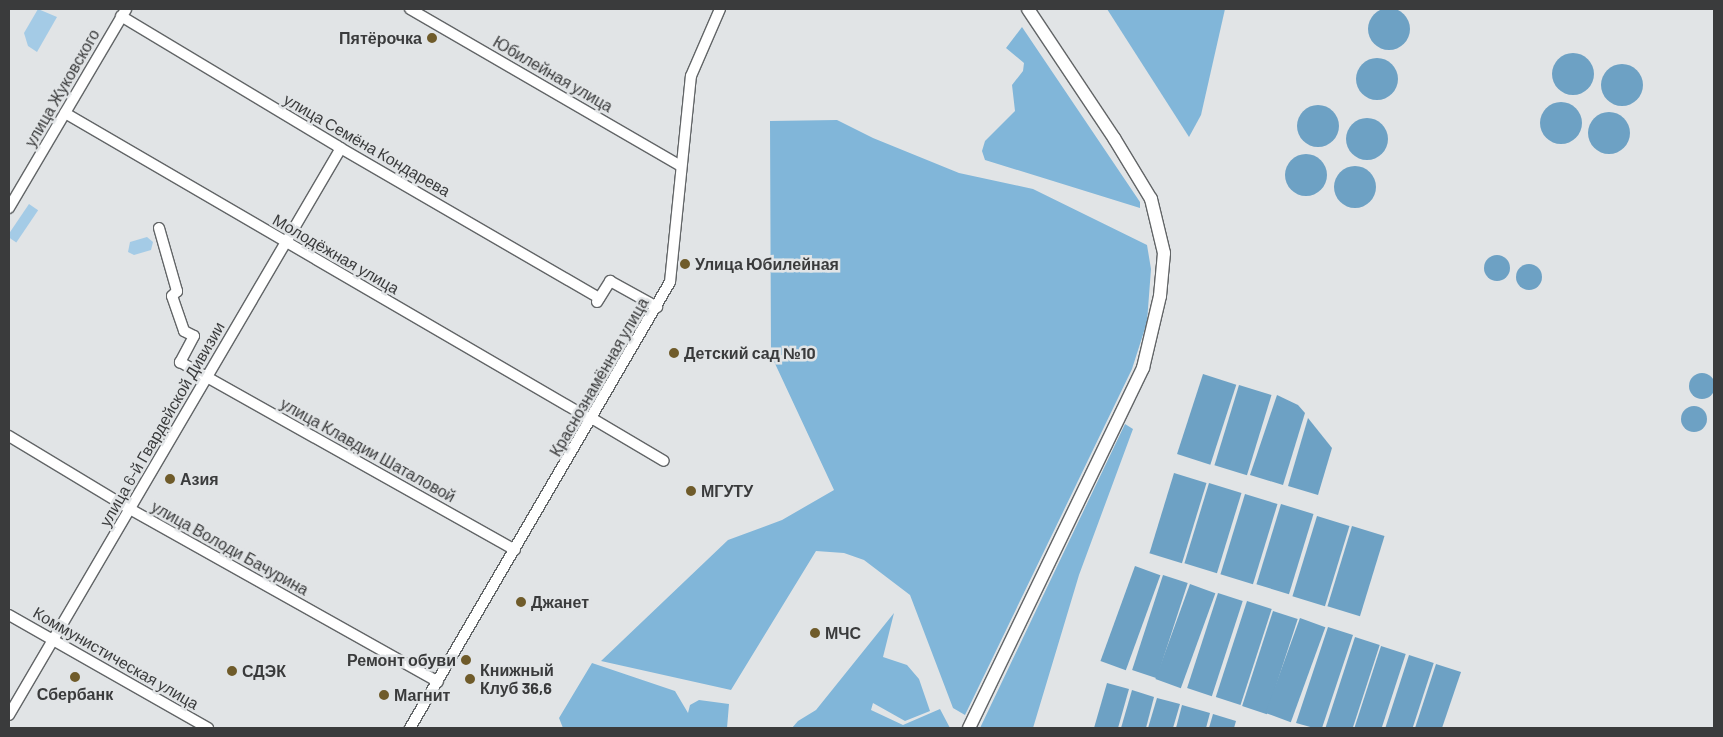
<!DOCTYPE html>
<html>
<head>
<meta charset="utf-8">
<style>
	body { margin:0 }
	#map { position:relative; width:1723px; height:737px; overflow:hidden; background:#e1e4e6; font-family:Barlow,sans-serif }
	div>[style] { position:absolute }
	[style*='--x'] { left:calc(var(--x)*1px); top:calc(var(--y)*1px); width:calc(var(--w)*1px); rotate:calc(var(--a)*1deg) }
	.green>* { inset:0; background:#a4cbe6; transform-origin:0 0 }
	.forest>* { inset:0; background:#81b6d9 }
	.water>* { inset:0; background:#6da1c4; transform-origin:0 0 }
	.round { border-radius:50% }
	.roads { filter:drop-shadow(1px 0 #626567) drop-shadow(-1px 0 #626567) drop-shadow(0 1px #626567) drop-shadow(0 -1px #626567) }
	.minor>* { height:10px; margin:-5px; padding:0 5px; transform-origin:5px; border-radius:5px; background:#fff }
	.major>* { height:12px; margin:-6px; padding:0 6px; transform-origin:6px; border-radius:6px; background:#fff }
	.dots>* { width:14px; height:14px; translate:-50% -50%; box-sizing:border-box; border:2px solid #e1e4e6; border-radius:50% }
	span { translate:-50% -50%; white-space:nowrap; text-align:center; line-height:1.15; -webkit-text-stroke:5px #e1e4e6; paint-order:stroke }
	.poi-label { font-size:16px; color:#3a3b3c; font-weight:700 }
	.right { translate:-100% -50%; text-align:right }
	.left { translate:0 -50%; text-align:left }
	.street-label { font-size:16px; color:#3a3b3c }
	.frame { position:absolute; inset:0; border:10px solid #3a3b3c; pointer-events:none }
</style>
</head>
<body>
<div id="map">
	<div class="green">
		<i style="clip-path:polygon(38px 9px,57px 17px,37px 52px,28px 46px,24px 33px)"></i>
		<i style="left:29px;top:204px;width:11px;height:39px;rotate:34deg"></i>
		<i style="clip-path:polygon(147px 237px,153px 242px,151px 250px,134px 255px,128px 252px,130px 242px)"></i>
	</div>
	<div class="forest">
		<i style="clip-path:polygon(1107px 9px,1225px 9px,1201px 115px,1189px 137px)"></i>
		<i style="clip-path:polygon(1022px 27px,1140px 202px,1140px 208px,985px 160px,982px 151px,985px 141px,1015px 111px,1012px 85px,1023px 71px,1024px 63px,1006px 48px)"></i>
		<i style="clip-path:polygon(837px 120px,873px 138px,959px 173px,1033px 189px,1147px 245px,1151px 269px,1147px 322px,1132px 369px,965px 715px,953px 708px,910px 595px,864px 560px,844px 553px,816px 551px,731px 690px,601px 661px,728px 540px,782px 520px,834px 490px,771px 355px,770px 121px)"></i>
		<i style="clip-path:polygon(1125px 424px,1133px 429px,1079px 575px,1033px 728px,980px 728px)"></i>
		<i style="clip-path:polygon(894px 613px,883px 657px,907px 665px,919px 679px,930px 711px,905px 721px,873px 703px,871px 710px,903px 725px,940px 709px,950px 728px,792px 728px,798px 721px,816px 710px)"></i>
		<i style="clip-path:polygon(592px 663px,675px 691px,688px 713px,690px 705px,699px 700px,729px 704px,727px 728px,563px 728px,559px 718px)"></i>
	</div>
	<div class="water">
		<i class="round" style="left:1368px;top:8px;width:42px;height:42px"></i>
		<i class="round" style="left:1552px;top:53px;width:42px;height:42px"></i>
		<i class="round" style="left:1356px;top:58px;width:42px;height:42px"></i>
		<i class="round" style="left:1601px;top:64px;width:42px;height:42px"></i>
		<i class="round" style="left:1540px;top:102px;width:42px;height:42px"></i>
		<i class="round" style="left:1297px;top:105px;width:42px;height:42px"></i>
		<i class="round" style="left:1588px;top:112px;width:42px;height:42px"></i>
		<i class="round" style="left:1346px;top:118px;width:42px;height:42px"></i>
		<i class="round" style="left:1285px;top:154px;width:42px;height:42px"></i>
		<i class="round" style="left:1334px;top:166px;width:42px;height:42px"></i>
		<i class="round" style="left:1484px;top:255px;width:26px;height:26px"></i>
		<i class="round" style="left:1516px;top:264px;width:26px;height:26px"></i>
		<i class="round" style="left:1689px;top:373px;width:26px;height:26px"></i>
		<i style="left:1203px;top:374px;width:35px;height:84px;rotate:18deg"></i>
		<i style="left:1239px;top:385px;width:34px;height:84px;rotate:17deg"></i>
		<i style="clip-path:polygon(1277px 395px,1298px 405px,1305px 413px,1283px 485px,1250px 475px)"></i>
		<i class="round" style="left:1681px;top:406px;width:26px;height:26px"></i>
		<i style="clip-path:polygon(1308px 418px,1332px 448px,1318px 495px,1288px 486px)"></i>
		<i style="left:1174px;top:473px;width:34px;height:84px;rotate:17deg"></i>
		<i style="left:1209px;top:483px;width:34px;height:84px;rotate:17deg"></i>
		<i style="left:1245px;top:494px;width:34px;height:84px;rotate:17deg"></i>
		<i style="left:1281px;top:504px;width:34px;height:84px;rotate:17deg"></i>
		<i style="left:1317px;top:516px;width:34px;height:84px;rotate:17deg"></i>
		<i style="left:1352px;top:526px;width:34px;height:84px;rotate:17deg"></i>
		<i style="left:1135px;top:566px;width:27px;height:101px;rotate:20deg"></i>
		<i style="left:1163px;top:575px;width:26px;height:100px;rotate:18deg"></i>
		<i style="left:1190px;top:584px;width:27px;height:101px;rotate:20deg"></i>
		<i style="left:1218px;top:593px;width:26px;height:100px;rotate:18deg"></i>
		<i style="left:1247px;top:601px;width:26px;height:101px;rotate:18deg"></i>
		<i style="left:1273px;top:611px;width:26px;height:100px;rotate:18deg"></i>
		<i style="left:1300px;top:618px;width:27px;height:101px;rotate:20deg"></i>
		<i style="clip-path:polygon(1328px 627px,1353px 635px,1322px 728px,1314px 728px,1296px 723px)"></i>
		<i style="left:1355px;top:637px;width:26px;height:96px;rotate:18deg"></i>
		<i style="left:1381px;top:646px;width:26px;height:87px;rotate:18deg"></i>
		<i style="left:1409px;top:655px;width:26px;height:77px;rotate:18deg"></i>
		<i style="clip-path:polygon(1436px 664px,1461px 672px,1442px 728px,1415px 728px)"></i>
		<i style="clip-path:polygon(1107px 683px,1129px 689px,1118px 728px,1094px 728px)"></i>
		<i style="clip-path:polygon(1132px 690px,1154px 697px,1146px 728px,1121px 728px)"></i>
		<i style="clip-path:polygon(1157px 698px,1180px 704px,1173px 728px,1148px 728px)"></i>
		<i style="clip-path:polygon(1182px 705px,1210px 713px,1206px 728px,1176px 728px)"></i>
		<i style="clip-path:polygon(1213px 714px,1236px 721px,1234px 728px,1209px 728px)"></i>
	</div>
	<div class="roads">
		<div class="minor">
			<i style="--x:410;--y:9;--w:313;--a:30.1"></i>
			<i style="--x:121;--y:16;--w:252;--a:31"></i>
			<i style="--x:337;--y:146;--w:303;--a:30.1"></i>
			<i style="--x:65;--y:113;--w:610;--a:30.22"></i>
			<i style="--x:9;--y:208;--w:231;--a:-59.5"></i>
			<i style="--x:159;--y:228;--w:66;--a:74.1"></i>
			<i style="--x:177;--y:291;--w:7;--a:135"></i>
			<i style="--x:172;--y:296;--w:37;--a:71"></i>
			<i style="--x:184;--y:331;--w:11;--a:27"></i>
			<i style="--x:194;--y:336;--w:30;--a:118"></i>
			<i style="--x:180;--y:362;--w:384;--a:29.3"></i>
			<i style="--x:597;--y:302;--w:25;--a:-58"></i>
			<i style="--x:610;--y:281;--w:54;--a:29"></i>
			<i style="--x:593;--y:419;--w:82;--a:30.6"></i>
			<i style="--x:9;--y:436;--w:141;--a:31.1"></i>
			<i style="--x:130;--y:509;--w:353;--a:29.3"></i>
			<i style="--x:9;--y:615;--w:229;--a:29.6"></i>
			<i style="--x:9;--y:715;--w:657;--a:-59.65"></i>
			<i style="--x:410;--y:728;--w:516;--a:-59.76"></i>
			<i style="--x:670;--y:282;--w:207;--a:-84.2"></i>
			<i style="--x:691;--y:76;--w:73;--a:-66.6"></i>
		</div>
		<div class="major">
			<i style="--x:969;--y:728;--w:400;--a:-64.2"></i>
			<i style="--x:1143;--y:368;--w:74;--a:-76.7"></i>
			<i style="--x:1160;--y:296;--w:43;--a:-84.7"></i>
			<i style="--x:1164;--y:253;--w:56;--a:-103.5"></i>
			<i style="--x:1151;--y:199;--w:71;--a:-121.2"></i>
			<i style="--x:1114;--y:138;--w:155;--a:-123.7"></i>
		</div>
	</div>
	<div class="dots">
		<i style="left:432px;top:38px;background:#6f5b2a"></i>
		<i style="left:685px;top:264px;background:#6f5b2a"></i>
		<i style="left:674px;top:353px;background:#6f5b2a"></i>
		<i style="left:170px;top:479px;background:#6f5b2a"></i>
		<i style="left:691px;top:491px;background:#6f5b2a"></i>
		<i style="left:521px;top:602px;background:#6f5b2a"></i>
		<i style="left:815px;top:633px;background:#6f5b2a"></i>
		<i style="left:466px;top:660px;background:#6f5b2a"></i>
		<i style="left:232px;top:671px;background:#6f5b2a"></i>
		<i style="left:75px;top:677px;background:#6f5b2a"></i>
		<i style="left:470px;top:679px;background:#6f5b2a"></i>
		<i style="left:384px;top:695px;background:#6f5b2a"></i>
	</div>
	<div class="poi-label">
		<span class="right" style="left:422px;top:38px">Пятёрочка</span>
		<span class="left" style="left:695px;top:264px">Улица Юбилейная</span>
		<span class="left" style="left:684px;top:353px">Детский сад №10</span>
		<span class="left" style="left:180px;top:479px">Азия</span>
		<span class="left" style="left:701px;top:491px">МГУТУ</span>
		<span class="left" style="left:531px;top:602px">Джанет</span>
		<span class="left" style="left:825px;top:633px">МЧС</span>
		<span class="right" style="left:456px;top:660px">Ремонт обуви</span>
		<span class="left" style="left:480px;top:679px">Книжный<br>Клуб 36,6</span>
		<span class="left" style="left:242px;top:671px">СДЭК</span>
		<span style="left:75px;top:694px">Сбербанк</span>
		<span class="left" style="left:394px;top:695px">Магнит</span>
	</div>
	<div class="street-label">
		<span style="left:553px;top:74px;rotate:30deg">Юбилейная улица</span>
		<span style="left:62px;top:88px;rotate:-60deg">улица Жуковского</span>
		<span style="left:367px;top:145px;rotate:30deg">улица Семёна Кондарева</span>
		<span style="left:336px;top:254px;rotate:30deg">Молодёжная улица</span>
		<span style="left:599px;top:377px;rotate:-60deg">Краснознамённая улица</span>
		<span style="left:162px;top:424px;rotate:-60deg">улица 6-й Гвардейской Дивизии</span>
		<span style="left:368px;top:450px;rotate:29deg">улица Клавдии Шаталовой</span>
		<span style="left:230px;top:548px;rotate:29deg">улица Володи Бачурина</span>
		<span style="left:116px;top:658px;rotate:30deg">Коммунистическая улица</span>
	</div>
	<div class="frame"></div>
</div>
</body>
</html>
